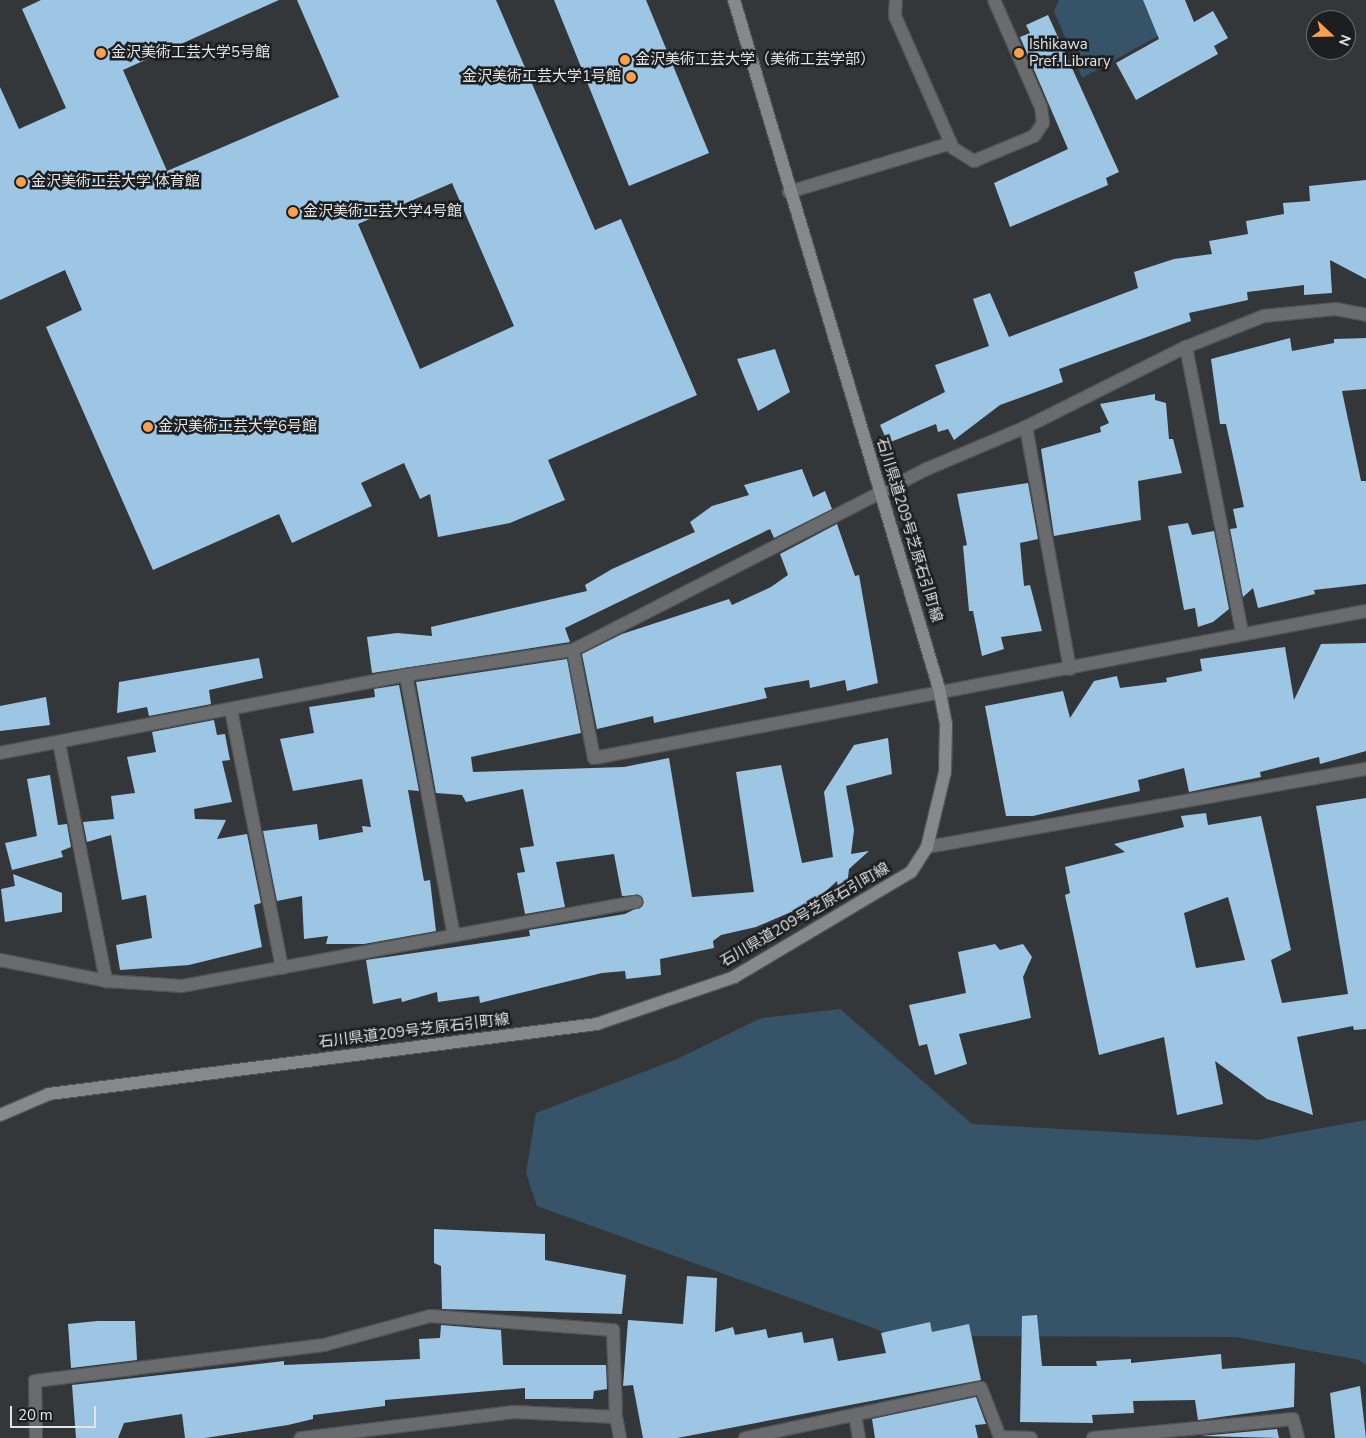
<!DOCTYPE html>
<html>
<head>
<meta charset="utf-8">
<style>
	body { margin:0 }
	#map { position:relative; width:1366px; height:1438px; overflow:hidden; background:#343739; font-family:"Nunito Sans","Noto Sans JP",sans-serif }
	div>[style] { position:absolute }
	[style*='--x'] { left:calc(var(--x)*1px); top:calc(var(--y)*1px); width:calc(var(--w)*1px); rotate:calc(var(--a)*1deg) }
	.green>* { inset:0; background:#365368 }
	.building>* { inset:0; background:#9cc6e4 }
	.roads { filter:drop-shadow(1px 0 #505355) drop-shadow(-1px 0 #505355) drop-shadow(0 1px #505355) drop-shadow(0 -1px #505355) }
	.lane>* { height:12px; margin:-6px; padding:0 6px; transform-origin:6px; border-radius:6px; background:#6a6b6c }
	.street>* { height:12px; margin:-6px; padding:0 6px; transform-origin:6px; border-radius:6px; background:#6a6b6c }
	.secondary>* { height:12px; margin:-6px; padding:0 6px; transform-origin:6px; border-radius:6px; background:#86898a }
	.dots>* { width:14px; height:14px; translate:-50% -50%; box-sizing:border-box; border:2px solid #1c1e1f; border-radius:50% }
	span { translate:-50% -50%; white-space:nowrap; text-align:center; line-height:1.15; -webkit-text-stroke:5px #1c1e1f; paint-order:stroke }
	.poi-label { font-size:15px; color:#e2e4e6 }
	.left { translate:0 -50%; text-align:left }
	.right { translate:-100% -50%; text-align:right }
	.street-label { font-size:15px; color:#e2e4e6 }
	.north { position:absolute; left:1306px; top:10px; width:50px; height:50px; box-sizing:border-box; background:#1c1e1f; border:1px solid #6b6d6f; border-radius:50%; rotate:111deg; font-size:14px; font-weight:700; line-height:20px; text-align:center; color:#e2e4e6 }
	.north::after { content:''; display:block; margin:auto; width:18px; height:22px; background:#f99f4d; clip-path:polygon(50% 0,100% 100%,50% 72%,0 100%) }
	.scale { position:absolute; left:10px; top:1406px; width:86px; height:22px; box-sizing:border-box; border:2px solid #e2e4e6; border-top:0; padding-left:6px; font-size:15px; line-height:18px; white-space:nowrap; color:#e2e4e6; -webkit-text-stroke:4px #1c1e1f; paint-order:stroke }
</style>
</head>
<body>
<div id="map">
	<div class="green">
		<i style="clip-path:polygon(1059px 0,1151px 0,1167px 31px,1082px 78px,1054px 11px)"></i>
		<i style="clip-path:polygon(840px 1009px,972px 1124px,1257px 1140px,1366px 1120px,1366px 1365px,1359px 1360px,1236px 1337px,895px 1336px,537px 1206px,526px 1173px,536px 1113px,677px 1059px,761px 1018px)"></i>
	</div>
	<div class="building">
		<i style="clip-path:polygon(evenodd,41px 0,279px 0,123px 70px,167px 171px,339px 97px,297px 0,496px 0,595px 230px,621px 219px,697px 395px,548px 460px,565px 500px,510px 523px,438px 537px,430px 494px,420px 499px,404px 463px,361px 483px,372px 506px,292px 543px,279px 514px,153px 570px,46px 327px,82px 310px,65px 270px,0 300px,0 87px,19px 129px,66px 108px,22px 9px,41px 0,452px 183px,514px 326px,420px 369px,358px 224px,452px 183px)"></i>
		<i style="clip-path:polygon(554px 0,646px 0,709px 153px,629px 186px)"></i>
		<i style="clip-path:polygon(1143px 0,1185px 0,1194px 22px,1213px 11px,1228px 38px,1214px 46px,1218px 54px,1136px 100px,1116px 63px,1159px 39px)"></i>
		<i style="clip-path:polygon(1048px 15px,1119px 172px,1106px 178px,1108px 185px,1010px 227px,994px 183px,1068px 149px,1020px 37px,1030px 33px,1026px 25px)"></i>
		<i style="clip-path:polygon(1366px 180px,1366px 279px,1330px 260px,1332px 293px,1304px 295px,1304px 285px,1247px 292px,1248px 300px,1189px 313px,1191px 321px,1059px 369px,1063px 382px,1000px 405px,954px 440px,948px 429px,938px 432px,936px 424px,888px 443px,880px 425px,945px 392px,935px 365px,989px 346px,973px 299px,990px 293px,1009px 337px,1138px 288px,1134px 272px,1174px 259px,1212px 254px,1209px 241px,1248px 234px,1246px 221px,1284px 214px,1283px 203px,1310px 201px,1309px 186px)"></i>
		<i style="clip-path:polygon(1290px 338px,1292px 351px,1334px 343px,1334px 339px,1366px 338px,1366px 389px,1342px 391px,1361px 481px,1366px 481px,1366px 584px,1314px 590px,1315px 594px,1258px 608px,1253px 588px,1243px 597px,1230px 529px,1237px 528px,1233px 509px,1244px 507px,1226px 424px,1220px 424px,1211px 359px)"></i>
		<i style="clip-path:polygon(775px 349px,790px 392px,758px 411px,737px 359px)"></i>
		<i style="clip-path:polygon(1155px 394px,1155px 400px,1166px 403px,1169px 439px,1173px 439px,1182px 473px,1138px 481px,1141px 520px,1054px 536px,1041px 449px,1101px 432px,1100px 427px,1109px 423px,1100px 404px)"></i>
		<i style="clip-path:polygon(802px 469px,813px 497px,825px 491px,832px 509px,774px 538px,770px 529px,565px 628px,570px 642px,372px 673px,367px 637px,397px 633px,432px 636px,431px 627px,587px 591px,585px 585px,612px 569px,695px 532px,690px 522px,712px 506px,749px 495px,744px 485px)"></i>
		<i style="clip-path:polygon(1028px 483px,1038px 539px,1020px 543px,1024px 586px,1030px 585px,1042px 631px,1001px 637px,1004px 649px,982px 656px,973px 611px,969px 611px,963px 546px,967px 545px,957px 494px)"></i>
		<i style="clip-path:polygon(1188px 523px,1192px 535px,1214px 531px,1229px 609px,1213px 622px,1198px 627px,1195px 608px,1184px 610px,1168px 526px)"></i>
		<i style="clip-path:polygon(837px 524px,855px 576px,859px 575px,878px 683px,847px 691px,845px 680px,810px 688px,809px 680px,764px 688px,767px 698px,654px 723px,653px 716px,597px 729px,582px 654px,622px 634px,729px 599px,732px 605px,771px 587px,788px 575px,780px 554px)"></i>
		<i style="clip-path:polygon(1366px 643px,1366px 751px,1320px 764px,1319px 757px,1260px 772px,1261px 777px,1189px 792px,1184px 768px,1138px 780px,1140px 791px,1033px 816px,1006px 816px,985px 706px,1063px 691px,1070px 718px,1094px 681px,1117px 676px,1120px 688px,1167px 682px,1166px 678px,1202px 671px,1200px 659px,1285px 647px,1294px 700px,1321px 644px)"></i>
		<i style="clip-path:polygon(259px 658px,263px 678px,209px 690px,211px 704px,149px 716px,147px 707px,117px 713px,119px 682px)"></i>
		<i style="clip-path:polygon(567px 659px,581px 733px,471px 757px,473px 772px,624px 767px,669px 758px,692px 897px,754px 892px,736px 772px,781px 765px,802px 863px,833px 857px,824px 792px,854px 745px,888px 738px,892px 774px,846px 786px,854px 830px,851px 854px,869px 851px,849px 869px,846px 894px,839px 894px,837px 881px,814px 902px,756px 927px,721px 935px,713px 941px,714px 948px,660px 959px,661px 975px,626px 979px,625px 971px,602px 973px,480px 1003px,479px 996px,438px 1002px,437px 992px,402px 1002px,401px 998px,373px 1004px,366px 960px,530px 936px,529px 930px,625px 914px,643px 905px,639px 895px,622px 896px,614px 854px,556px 862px,565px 907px,525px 914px,517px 873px,525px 872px,520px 848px,534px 846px,523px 789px,466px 802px,462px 795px,436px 793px,416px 682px)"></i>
		<i style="clip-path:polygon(399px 685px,419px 791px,408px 790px,424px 881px,430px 880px,436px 931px,364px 944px,326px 944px,328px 936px,304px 939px,302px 896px,277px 901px,263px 831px,317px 824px,319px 840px,363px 832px,362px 826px,371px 827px,362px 779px,293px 791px,280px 739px,314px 733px,309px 707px,375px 697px,374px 689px)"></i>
		<i style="clip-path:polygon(46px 697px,50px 725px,0 731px,0 706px)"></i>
		<i style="clip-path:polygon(214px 720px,217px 735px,225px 734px,230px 760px,222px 761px,232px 802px,194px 809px,195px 819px,226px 820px,217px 839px,247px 834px,261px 903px,254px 905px,262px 947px,189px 965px,120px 970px,116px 945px,152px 938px,146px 895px,122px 900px,111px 835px,87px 842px,83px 822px,114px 819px,111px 796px,135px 793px,127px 757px,156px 752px,152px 732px)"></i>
		<i style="clip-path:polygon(50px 775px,58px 825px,67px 824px,71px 847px,61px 851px,63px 857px,12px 870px,5px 843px,37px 836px,27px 779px)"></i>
		<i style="clip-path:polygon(evenodd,1366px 798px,1366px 1029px,1354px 1030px,1353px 1026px,1297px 1037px,1313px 1115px,1267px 1099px,1215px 1061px,1223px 1104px,1177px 1115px,1164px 1037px,1099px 1055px,1065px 895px,1070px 893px,1065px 867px,1125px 852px,1114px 844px,1184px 827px,1181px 816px,1206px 813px,1208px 825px,1261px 816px,1291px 950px,1271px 960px,1282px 1003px,1348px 994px,1316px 806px,1366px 798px,1228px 897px,1245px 960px,1196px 968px,1184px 913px,1228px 897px)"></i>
		<i style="clip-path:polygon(13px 874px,62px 893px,62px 912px,5px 922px,1px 889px,15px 886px)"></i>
		<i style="clip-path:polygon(995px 944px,1000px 950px,1023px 944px,1032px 957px,1023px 977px,1031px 1018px,959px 1034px,967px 1064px,935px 1075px,927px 1044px,919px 1046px,909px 1005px,966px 993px,958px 952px)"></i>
		<i style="clip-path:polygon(434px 1229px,545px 1234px,545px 1260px,626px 1275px,622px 1314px,442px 1309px,441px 1266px,434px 1263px)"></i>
		<i style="clip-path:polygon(687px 1276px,717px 1278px,715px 1332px,733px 1327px,735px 1335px,766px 1329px,768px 1338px,802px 1332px,804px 1343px,833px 1338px,838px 1361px,886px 1353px,881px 1333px,930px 1322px,932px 1332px,969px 1324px,981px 1380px,677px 1438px,643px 1438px,633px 1385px,623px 1386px,628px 1320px,683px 1324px)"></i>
		<i style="clip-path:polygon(1037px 1315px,1042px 1366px,1097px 1366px,1096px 1361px,1131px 1359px,1131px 1363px,1221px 1354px,1222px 1369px,1295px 1363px,1294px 1407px,1198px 1420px,1195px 1400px,1133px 1401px,1134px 1413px,1092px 1415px,1093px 1423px,1020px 1422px,1022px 1316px)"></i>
		<i style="clip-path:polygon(97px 1321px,135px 1321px,137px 1360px,71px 1368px,68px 1324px)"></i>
		<i style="clip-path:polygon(441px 1325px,501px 1330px,503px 1365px,606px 1365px,607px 1389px,594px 1391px,593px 1399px,525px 1399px,525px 1388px,385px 1400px,385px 1406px,313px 1415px,313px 1419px,288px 1425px,205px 1438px,185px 1438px,182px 1414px,124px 1423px,118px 1438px,76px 1438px,72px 1385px,284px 1361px,284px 1365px,420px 1359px,419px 1339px,440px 1338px)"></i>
		<i style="clip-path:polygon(1360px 1386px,1366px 1438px,1335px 1438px,1330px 1393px)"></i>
		<i style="clip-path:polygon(976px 1397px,986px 1424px,975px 1425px,978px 1438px,875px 1438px,872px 1419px)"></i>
		<i style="clip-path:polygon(1277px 1429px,1279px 1438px,1201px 1436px)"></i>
	</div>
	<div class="roads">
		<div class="lane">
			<i style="--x:896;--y:0;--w:16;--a:94"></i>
			<i style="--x:895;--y:16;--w:144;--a:66.3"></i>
			<i style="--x:953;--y:148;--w:25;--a:32"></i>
			<i style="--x:974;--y:161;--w:65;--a:-22.6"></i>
			<i style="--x:1034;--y:136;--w:16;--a:-55"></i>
			<i style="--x:1043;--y:123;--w:16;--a:-97"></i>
			<i style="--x:1041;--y:107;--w:117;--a:-113.7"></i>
			<i style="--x:789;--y:192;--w:169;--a:-16.8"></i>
			<i style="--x:35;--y:1381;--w:291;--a:-7.1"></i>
			<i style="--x:324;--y:1345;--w:110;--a:-15.3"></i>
			<i style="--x:430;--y:1316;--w:184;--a:4.4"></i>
			<i style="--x:613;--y:1330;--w:87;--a:88"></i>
			<i style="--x:616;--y:1417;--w:102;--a:-177.2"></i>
			<i style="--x:514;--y:1412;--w:215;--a:173"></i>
			<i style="--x:855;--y:1415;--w:23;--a:80"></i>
			<i style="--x:745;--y:1438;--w:241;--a:-12"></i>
			<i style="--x:981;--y:1388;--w:53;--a:68.8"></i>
			<i style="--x:1000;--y:1437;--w:31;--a:2"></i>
			<i style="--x:1093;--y:1438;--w:201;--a:-5.4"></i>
			<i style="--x:1293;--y:1419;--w:20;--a:75"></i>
		</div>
		<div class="street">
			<i style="--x:1186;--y:347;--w:291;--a:78.9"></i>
			<i style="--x:1026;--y:427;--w:246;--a:79.7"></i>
			<i style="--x:573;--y:650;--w:110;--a:79"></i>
			<i style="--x:594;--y:758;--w:786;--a:-10.78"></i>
			<i style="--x:406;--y:675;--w:265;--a:79.6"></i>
			<i style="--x:231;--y:710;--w:263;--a:78.8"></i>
			<i style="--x:59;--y:743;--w:243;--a:78.8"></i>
			<i style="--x:0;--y:753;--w:413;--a:-10.9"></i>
			<i style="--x:406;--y:675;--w:169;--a:-8.5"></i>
			<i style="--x:573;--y:650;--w:398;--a:-27.1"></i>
			<i style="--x:927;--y:469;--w:108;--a:-23"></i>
			<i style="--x:1026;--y:427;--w:179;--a:-26.6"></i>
			<i style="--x:1186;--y:347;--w:84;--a:-21.7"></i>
			<i style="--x:1264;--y:316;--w:72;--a:-5.6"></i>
			<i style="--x:1336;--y:309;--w:31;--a:11"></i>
			<i style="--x:927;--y:847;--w:446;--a:-10.1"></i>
			<i style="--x:0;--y:960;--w:108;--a:11.2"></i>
			<i style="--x:106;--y:981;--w:76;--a:3.8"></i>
			<i style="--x:182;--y:986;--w:462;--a:-10.5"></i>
			<i style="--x:35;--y:1381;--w:57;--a:89"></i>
			<i style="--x:616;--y:1417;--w:21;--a:79"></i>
		</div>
		<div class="secondary">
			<i style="--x:0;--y:1115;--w:53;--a:-23.2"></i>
			<i style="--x:49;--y:1094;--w:552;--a:-7.28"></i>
			<i style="--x:597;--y:1024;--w:145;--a:-18.9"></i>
			<i style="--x:734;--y:977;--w:206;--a:-30.7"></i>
			<i style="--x:911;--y:872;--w:30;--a:-57"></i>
			<i style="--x:927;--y:847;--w:77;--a:-76.5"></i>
			<i style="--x:945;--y:772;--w:48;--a:-88.8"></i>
			<i style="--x:946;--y:724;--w:33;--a:-101"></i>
			<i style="--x:940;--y:692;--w:722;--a:-106.58"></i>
		</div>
	</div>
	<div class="dots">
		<i style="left:101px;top:53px;background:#f99f4d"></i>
		<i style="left:1019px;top:53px;background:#f99f4d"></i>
		<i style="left:625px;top:60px;background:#f99f4d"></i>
		<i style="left:631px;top:77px;background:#f99f4d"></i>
		<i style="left:21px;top:182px;background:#f99f4d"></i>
		<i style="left:293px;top:212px;background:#f99f4d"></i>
		<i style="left:148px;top:427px;background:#f99f4d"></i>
	</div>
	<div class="poi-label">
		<span class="left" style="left:1029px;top:53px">Ishikawa<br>Pref. Library</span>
		<span class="left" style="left:111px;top:53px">金沢美術工芸大学5号館</span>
		<span class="left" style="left:635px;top:60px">金沢美術工芸大学（美術工芸学部）</span>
		<span class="right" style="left:621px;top:77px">金沢美術工芸大学1号館</span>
		<span class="left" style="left:31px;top:182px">金沢美術工芸大学 体育館</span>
		<span class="left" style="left:303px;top:212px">金沢美術工芸大学4号館</span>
		<span class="left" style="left:158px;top:427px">金沢美術工芸大学6号館</span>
	</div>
	<div class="street-label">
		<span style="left:909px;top:530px;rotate:73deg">石川県道209号芝原石引町線</span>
		<span style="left:805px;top:915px;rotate:-30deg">石川県道209号芝原石引町線</span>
		<span style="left:414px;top:1031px;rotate:-7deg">石川県道209号芝原石引町線</span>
	</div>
	<div class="north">N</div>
	<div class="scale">20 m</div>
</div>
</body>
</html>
